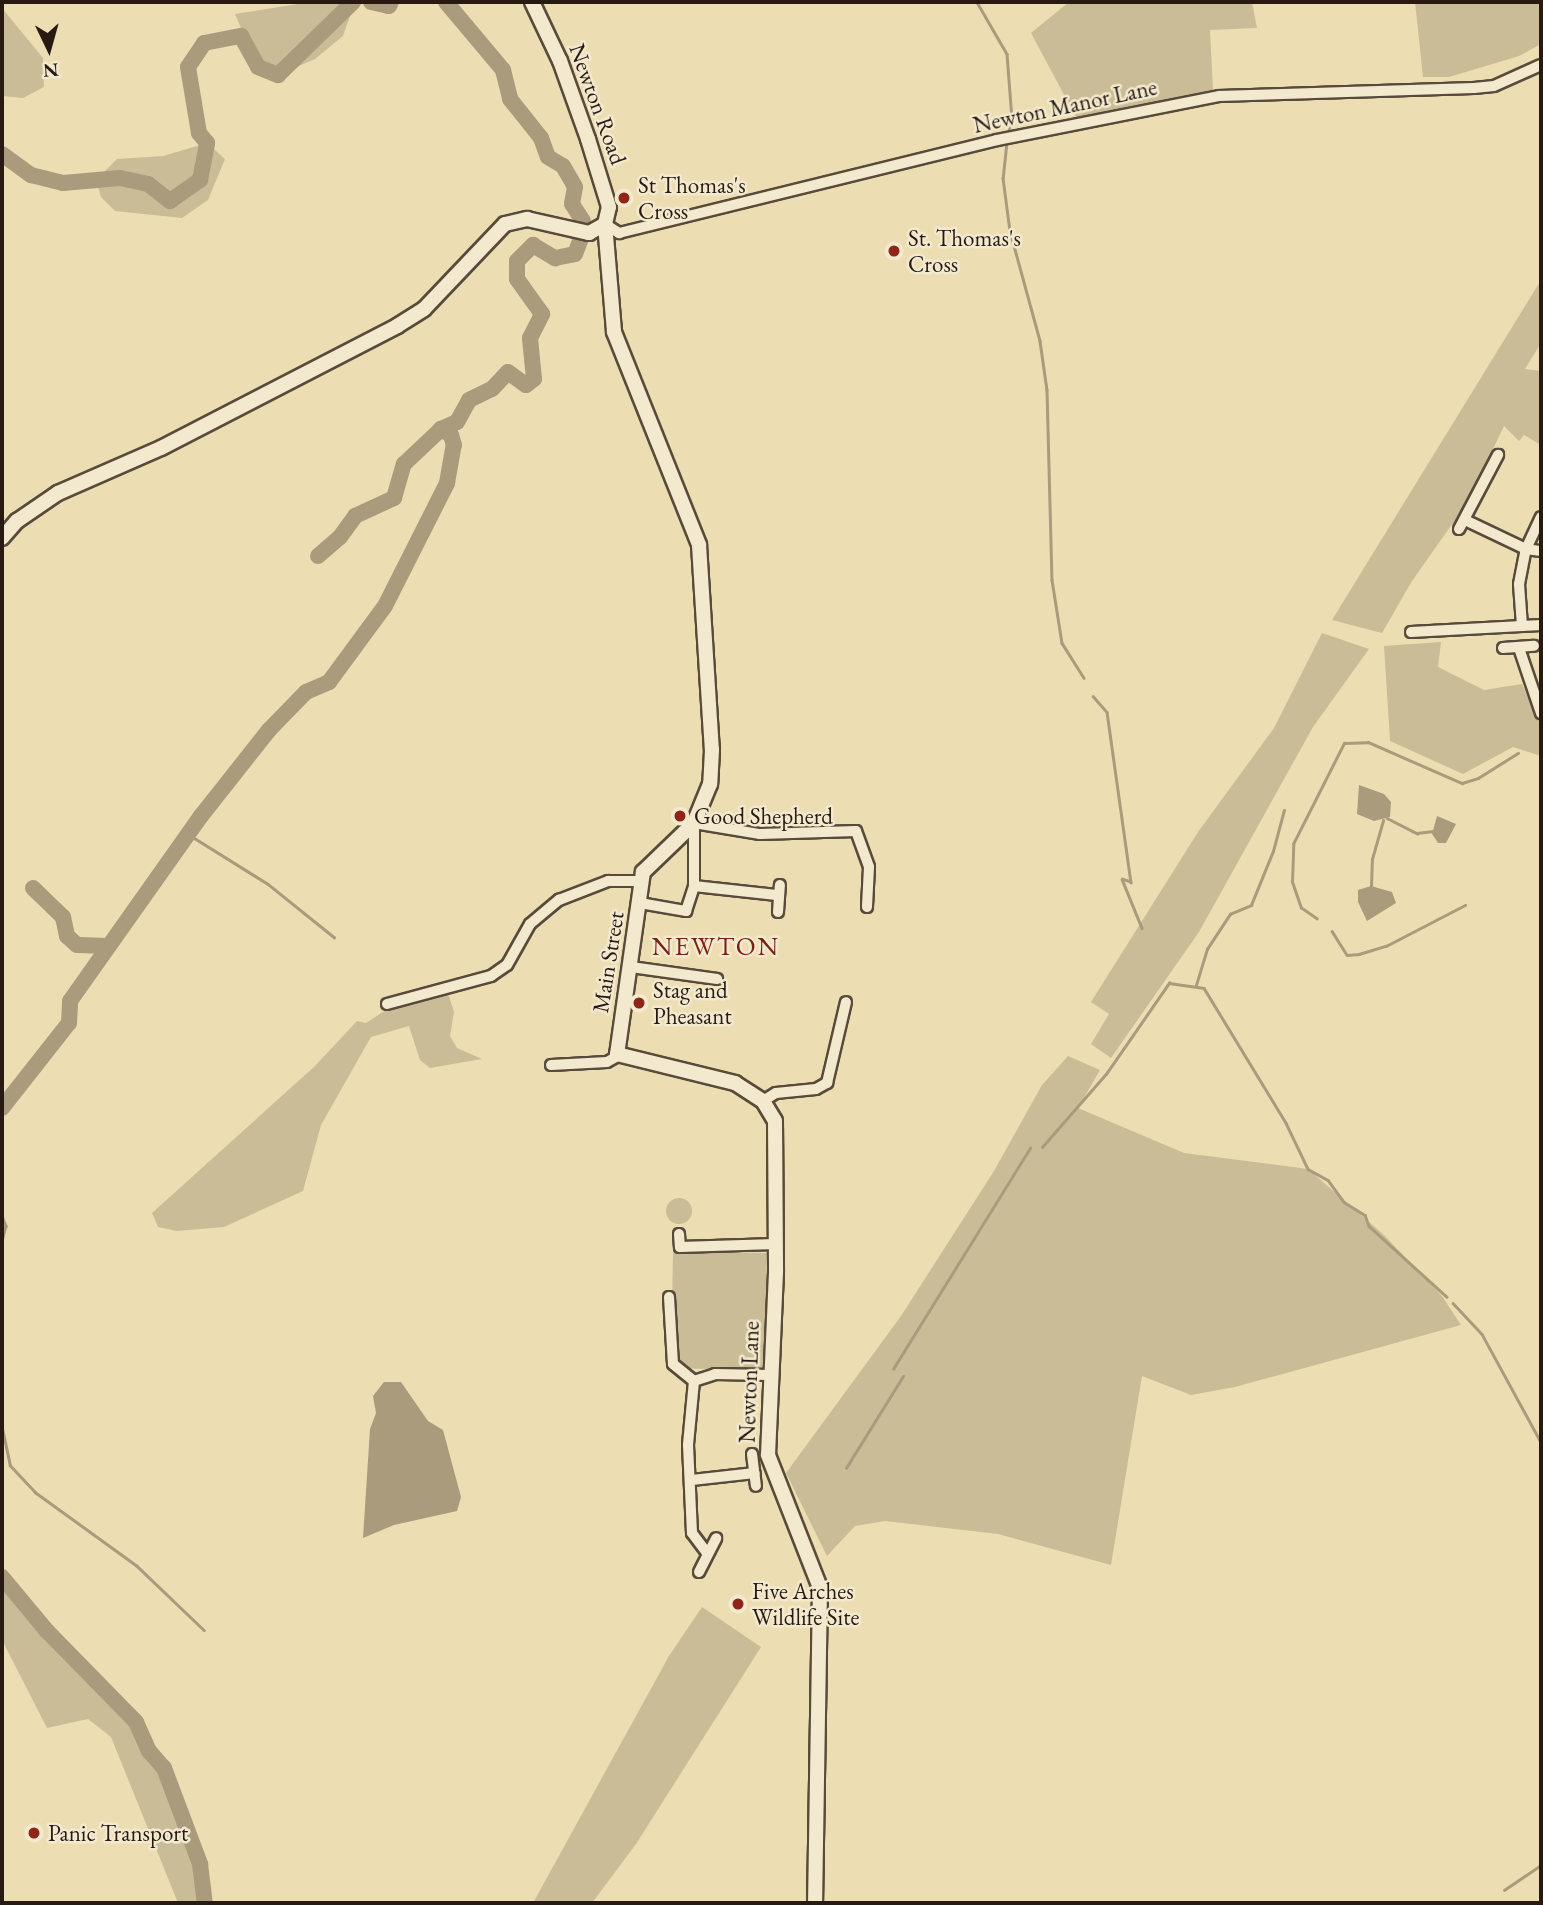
<!DOCTYPE html>
<html>
<head>
<meta charset="utf-8">
<style>
	body { margin:0 }
	#map { position:relative; width:1543px; height:1905px; overflow:hidden; background:#edddb3; font-family:"EB Garamond",serif }
	div>[style] { position:absolute }
	[style*='--x'] { left:calc(var(--x)*1px); top:calc(var(--y)*1px); width:calc(var(--w)*1px); rotate:calc(var(--a)*1deg) }
	.green>* { inset:0; background:#cbbc98; transform-origin:0 0 }
	.round { border-radius:50% }
	.water>* { inset:0; background:#a99b7c }
	.stream>* { height:2.5px; margin:-1.25px; padding:0 1.25px; transform-origin:1.25px; border-radius:1.25px; background:#a99b7c }
	.river>* { height:16px; margin:-8px; padding:0 8px; transform-origin:8px; border-radius:8px; background:#a99b7c }
	.roads { filter:drop-shadow(2px 0 #584b3a) drop-shadow(-2px 0 #584b3a) drop-shadow(0 2px #584b3a) drop-shadow(0 -2px #584b3a) }
	.street>* { height:10px; margin:-5px; padding:0 5px; transform-origin:5px; border-radius:5px; background:#f3e9ce }
	.secondary>* { height:14px; margin:-7px; padding:0 7px; transform-origin:7px; border-radius:7px; background:#f3e9ce }
	.dots>* { width:19px; height:19px; translate:-50% -50%; box-sizing:border-box; border:4px solid #f3e9ce; border-radius:50% }
	span { translate:-50% -50%; white-space:nowrap; text-align:center; line-height:1.15; -webkit-text-stroke:5px #f3e9ce; paint-order:stroke }
	.street-label { font-size:23px; color:#261a12 }
	.poi-label { font-size:23px; color:#261a12 }
	.left { translate:0 -50%; text-align:left }
	.quarter-label { font-size:26px; color:#7a1f14; letter-spacing:2px }
	.frame { position:absolute; inset:0; border:4px solid #261a12; pointer-events:none }
	.north { position:absolute; left:14px; top:14px; width:70px; height:70px; -webkit-text-stroke:5px #f3e9ce; paint-order:stroke; rotate:175deg; font-size:19px; font-weight:700; line-height:28px; text-align:center; color:#261a12 }
	.north::after { content:''; display:block; margin:auto; width:24px; height:32px; background:#261a12; clip-path:polygon(50% 0,100% 100%,50% 72%,0 100%) }
</style>
</head>
<body>
<div id="map">
	<div class="green">
		<i style="clip-path:polygon(310px 2px,355px 2px,343px 36px,315px 59px,278px 75px,258px 67px,235px 14px)"></i>
		<i style="clip-path:polygon(1069px 2px,1252px 2px,1257px 28px,1210px 30px,1213px 90px,1076px 117px,1031px 33px)"></i>
		<i style="clip-path:polygon(1415px 2px,1541px 2px,1541px 44px,1519px 56px,1449px 77px,1423px 77px)"></i>
		<i style="clip-path:polygon(2px 8px,43px 58px,44px 87px,23px 98px,2px 96px)"></i>
		<i style="clip-path:polygon(207px 143px,225px 159px,208px 200px,182px 218px,115px 211px,101px 197px,96px 180px,117px 159px,163px 156px)"></i>
		<i style="clip-path:polygon(1541px 280px,1541px 343px,1525px 369px,1541px 371px,1541px 445px,1524px 435px,1519px 441px,1504px 426px,1467px 503px,1412px 581px,1382px 633px,1332px 620px)"></i>
		<i style="clip-path:polygon(1322px 633px,1369px 649px,1313px 727px,1199px 932px,1111px 1058px,1091px 1044px,1109px 1014px,1091px 1002px,1198px 832px,1274px 728px)"></i>
		<i style="clip-path:polygon(1441px 642px,1438px 667px,1484px 690px,1522px 684px,1541px 726px,1541px 756px,1513px 747px,1463px 774px,1390px 741px,1384px 646px)"></i>
		<i style="clip-path:polygon(447px 990px,454px 1012px,450px 1036px,457px 1048px,482px 1059px,430px 1068px,420px 1060px,409px 1026px,371px 1037px,321px 1125px,303px 1191px,224px 1227px,177px 1231px,158px 1227px,152px 1213px,315px 1066px,357px 1021px,366px 1023px,386px 1010px)"></i>
		<i style="clip-path:polygon(1068px 1056px,1100px 1070px,1078px 1108px,1184px 1153px,1308px 1169px,1384px 1235px,1442px 1296px,1461px 1325px,1235px 1387px,1191px 1395px,1142px 1376px,1111px 1565px,998px 1534px,885px 1521px,855px 1526px,827px 1556px,786px 1473px,901px 1316px,994px 1171px,1042px 1085px)"></i>
		<i class="round" style="left:666px;top:1198px;width:26px;height:26px"></i>
		<i style="left:767px;top:1253px;width:117px;height:94px;rotate:91deg"></i>
		<i style="clip-path:polygon(2px 1577px,47px 1631px,136px 1722px,149px 1751px,164px 1768px,205px 1884px,205px 1903px,178px 1903px,111px 1737px,88px 1719px,47px 1728px,2px 1640px)"></i>
		<i style="clip-path:polygon(702px 1607px,761px 1647px,636px 1844px,592px 1903px,533px 1903px,669px 1656px)"></i>
	</div>
	<div class="water">
		<i style="clip-path:polygon(1359px 785px,1384px 794px,1391px 802px,1390px 817px,1374px 821px,1357px 814px)"></i>
		<i style="clip-path:polygon(1437px 816px,1456px 824px,1446px 843px,1438px 843px,1432px 834px)"></i>
		<i style="clip-path:polygon(1371px 886px,1392px 892px,1396px 903px,1367px 921px,1358px 902px,1358px 890px)"></i>
		<i style="clip-path:polygon(384px 1382px,401px 1382px,428px 1421px,443px 1430px,461px 1497px,457px 1511px,394px 1525px,363px 1538px,370px 1429px,376px 1413px,373px 1396px)"></i>
	</div>
	<div class="stream">
		<i style="--x:977;--y:2;--w:60;--a:60"></i>
		<i style="--x:1007;--y:54;--w:65;--a:85.6"></i>
		<i style="--x:1012;--y:119;--w:16;--a:104"></i>
		<i style="--x:1007;--y:142;--w:36;--a:96"></i>
		<i style="--x:1003;--y:178;--w:53;--a:82.5"></i>
		<i style="--x:1010;--y:231;--w:114;--a:74.7"></i>
		<i style="--x:1040;--y:341;--w:49;--a:81.9"></i>
		<i style="--x:1047;--y:390;--w:190;--a:88.5"></i>
		<i style="--x:1052;--y:580;--w:64;--a:81"></i>
		<i style="--x:1062;--y:643;--w:41;--a:57.8"></i>
		<i style="--x:1093;--y:696;--w:21;--a:49"></i>
		<i style="--x:1107;--y:712;--w:172;--a:82"></i>
		<i style="--x:1131;--y:882;--w:9;--a:-162"></i>
		<i style="--x:1122;--y:879;--w:53;--a:67.8"></i>
		<i style="--x:1387;--y:818;--w:34;--a:27"></i>
		<i style="--x:1417;--y:833;--w:16;--a:-7"></i>
		<i style="--x:188;--y:834;--w:94;--a:32"></i>
		<i style="--x:268;--y:884;--w:85;--a:38.8"></i>
		<i style="--x:1371;--y:886;--w:27;--a:-88"></i>
		<i style="--x:1372;--y:859;--w:40;--a:-74"></i>
		<i style="--x:1317;--y:919;--w:19;--a:-145"></i>
		<i style="--x:1301;--y:908;--w:28;--a:-109"></i>
		<i style="--x:1292;--y:882;--w:38;--a:-88"></i>
		<i style="--x:1293;--y:844;--w:113;--a:-63.2"></i>
		<i style="--x:1344;--y:743;--w:24;--a:-2"></i>
		<i style="--x:1368;--y:742;--w:103;--a:23.6"></i>
		<i style="--x:1462;--y:783;--w:17;--a:-17"></i>
		<i style="--x:1478;--y:778;--w:47;--a:-32"></i>
		<i style="--x:1332;--y:931;--w:28;--a:58"></i>
		<i style="--x:1347;--y:955;--w:12;--a:-5"></i>
		<i style="--x:1359;--y:954;--w:28;--a:-17"></i>
		<i style="--x:1386;--y:946;--w:89;--a:-27.4"></i>
		<i style="--x:1196;--y:985;--w:38;--a:-73"></i>
		<i style="--x:1207;--y:949;--w:42;--a:-56.7"></i>
		<i style="--x:1230;--y:914;--w:23;--a:-23"></i>
		<i style="--x:1251;--y:905;--w:58;--a:-67.8"></i>
		<i style="--x:1273;--y:851;--w:42;--a:-75"></i>
		<i style="--x:1042;--y:1147;--w:97;--a:-48.8"></i>
		<i style="--x:1106;--y:1074;--w:111;--a:-55.3"></i>
		<i style="--x:1169;--y:983;--w:35;--a:8"></i>
		<i style="--x:1204;--y:988;--w:158;--a:58.7"></i>
		<i style="--x:1286;--y:1123;--w:51;--a:64.4"></i>
		<i style="--x:1308;--y:1169;--w:23;--a:29"></i>
		<i style="--x:1328;--y:1180;--w:27;--a:54"></i>
		<i style="--x:1344;--y:1202;--w:25;--a:32"></i>
		<i style="--x:1365;--y:1215;--w:12;--a:70"></i>
		<i style="--x:1369;--y:1226;--w:105;--a:42.3"></i>
		<i style="--x:2;--y:1216;--w:11;--a:68"></i>
		<i style="--x:6;--y:1226;--w:16;--a:105"></i>
		<i style="--x:1453;--y:1303;--w:42;--a:46.9"></i>
		<i style="--x:1482;--y:1334;--w:123;--a:61.4"></i>
		<i style="--x:893;--y:1369;--w:260;--a:-58.2"></i>
		<i style="--x:2;--y:1426;--w:40;--a:78"></i>
		<i style="--x:10;--y:1465;--w:37;--a:47"></i>
		<i style="--x:35;--y:1492;--w:125;--a:35.9"></i>
		<i style="--x:136;--y:1565;--w:94;--a:43.7"></i>
		<i style="--x:846;--y:1468;--w:108;--a:-58.2"></i>
		<i style="--x:1504;--y:1890;--w:45;--a:-34"></i>
	</div>
	<div class="river">
		<i style="--x:371;--y:2;--w:18;--a:13"></i>
		<i style="--x:389;--y:6;--w:4;--a:-63"></i>
		<i style="--x:446;--y:2;--w:89;--a:50"></i>
		<i style="--x:503;--y:70;--w:30;--a:76"></i>
		<i style="--x:510;--y:99;--w:50;--a:51.5"></i>
		<i style="--x:541;--y:138;--w:20;--a:70"></i>
		<i style="--x:548;--y:157;--w:17;--a:31"></i>
		<i style="--x:563;--y:166;--w:24;--a:60"></i>
		<i style="--x:575;--y:187;--w:17;--a:100"></i>
		<i style="--x:572;--y:204;--w:20;--a:57"></i>
		<i style="--x:2;--y:154;--w:36;--a:36"></i>
		<i style="--x:31;--y:175;--w:33;--a:14"></i>
		<i style="--x:63;--y:183;--w:57;--a:-5"></i>
		<i style="--x:120;--y:178;--w:29;--a:12"></i>
		<i style="--x:148;--y:184;--w:28;--a:38"></i>
		<i style="--x:170;--y:201;--w:37;--a:-35"></i>
		<i style="--x:200;--y:180;--w:38;--a:-79"></i>
		<i style="--x:207;--y:143;--w:13;--a:-129"></i>
		<i style="--x:199;--y:133;--w:67;--a:-99.5"></i>
		<i style="--x:188;--y:67;--w:29;--a:-56"></i>
		<i style="--x:204;--y:43;--w:38;--a:-11"></i>
		<i style="--x:241;--y:36;--w:35;--a:61"></i>
		<i style="--x:258;--y:67;--w:22;--a:22"></i>
		<i style="--x:278;--y:75;--w:105;--a:-44.2"></i>
		<i style="--x:318;--y:556;--w:29;--a:-41"></i>
		<i style="--x:340;--y:537;--w:26;--a:-54"></i>
		<i style="--x:355;--y:516;--w:43;--a:-24.8"></i>
		<i style="--x:394;--y:498;--w:35;--a:-74"></i>
		<i style="--x:404;--y:464;--w:51;--a:-43.4"></i>
		<i style="--x:33;--y:888;--w:42;--a:44"></i>
		<i style="--x:63;--y:917;--w:19;--a:78"></i>
		<i style="--x:67;--y:936;--w:13;--a:42"></i>
		<i style="--x:77;--y:945;--w:31;--a:2"></i>
		<i style="--x:2;--y:1108;--w:108;--a:-51.8"></i>
		<i style="--x:69;--y:1023;--w:22;--a:-87"></i>
		<i style="--x:70;--y:1001;--w:227;--a:-54.7"></i>
		<i style="--x:201;--y:816;--w:110;--a:-51.7"></i>
		<i style="--x:269;--y:730;--w:53;--a:-45.8"></i>
		<i style="--x:306;--y:692;--w:25;--a:-23"></i>
		<i style="--x:329;--y:682;--w:94;--a:-53.6"></i>
		<i style="--x:385;--y:606;--w:138;--a:-63.2"></i>
		<i style="--x:447;--y:483;--w:39;--a:-80"></i>
		<i style="--x:454;--y:445;--w:10;--a:-107"></i>
		<i style="--x:451;--y:435;--w:12;--a:-149"></i>
		<i style="--x:441;--y:429;--w:17;--a:-24"></i>
		<i style="--x:457;--y:422;--w:25;--a:-61"></i>
		<i style="--x:469;--y:400;--w:25;--a:-26"></i>
		<i style="--x:492;--y:389;--w:23;--a:-47"></i>
		<i style="--x:508;--y:372;--w:22;--a:36"></i>
		<i style="--x:526;--y:385;--w:10;--a:-37"></i>
		<i style="--x:534;--y:379;--w:41;--a:-95.6"></i>
		<i style="--x:530;--y:338;--w:27;--a:-63"></i>
		<i style="--x:542;--y:314;--w:43;--a:-125.5"></i>
		<i style="--x:517;--y:279;--w:18;--a:-90"></i>
		<i style="--x:517;--y:261;--w:23;--a:-45"></i>
		<i style="--x:533;--y:245;--w:26;--a:31"></i>
		<i style="--x:555;--y:258;--w:20;--a:-11"></i>
		<i style="--x:575;--y:254;--w:17;--a:-69"></i>
		<i style="--x:2;--y:1577;--w:70;--a:50.2"></i>
		<i style="--x:47;--y:1631;--w:127;--a:45.6"></i>
		<i style="--x:136;--y:1722;--w:32;--a:66"></i>
		<i style="--x:149;--y:1751;--w:23;--a:49"></i>
		<i style="--x:164;--y:1768;--w:103;--a:69.4"></i>
		<i style="--x:200;--y:1864;--w:39;--a:83"></i>
	</div>
	<div class="roads">
		<div class="street">
			<i style="--x:605;--y:224;--w:17;--a:33"></i>
			<i style="--x:619;--y:233;--w:389;--a:-13.8"></i>
			<i style="--x:997;--y:140;--w:226;--a:-11.2"></i>
			<i style="--x:1219;--y:96;--w:255;--a:-1.8"></i>
			<i style="--x:1474;--y:88;--w:20;--a:-6"></i>
			<i style="--x:1494;--y:86;--w:51;--a:-24.1"></i>
			<i style="--x:1465;--y:520;--w:68;--a:25.4"></i>
			<i style="--x:1526;--y:549;--w:15;--a:8"></i>
			<i style="--x:1459;--y:529;--w:84;--a:-62.2"></i>
			<i style="--x:1522;--y:626;--w:19;--a:-3"></i>
			<i style="--x:1411;--y:632;--w:111;--a:-3.1"></i>
			<i style="--x:1522;--y:626;--w:42;--a:-94.1"></i>
			<i style="--x:1519;--y:584;--w:36;--a:-79"></i>
			<i style="--x:1526;--y:549;--w:35;--a:-65"></i>
			<i style="--x:1503;--y:648;--w:31;--a:-4"></i>
			<i style="--x:1519;--y:648;--w:69;--a:71.3"></i>
			<i style="--x:694;--y:886;--w:83;--a:6.2"></i>
			<i style="--x:640;--y:903;--w:47;--a:9.9"></i>
			<i style="--x:686;--y:911;--w:26;--a:-72"></i>
			<i style="--x:694;--y:886;--w:63;--a:-90"></i>
			<i style="--x:694;--y:823;--w:67;--a:9.5"></i>
			<i style="--x:760;--y:834;--w:96;--a:-1.8"></i>
			<i style="--x:856;--y:831;--w:38;--a:70"></i>
			<i style="--x:869;--y:867;--w:40;--a:92.9"></i>
			<i style="--x:778;--y:912;--w:27;--a:-86"></i>
			<i style="--x:631;--y:967;--w:87;--a:7.9"></i>
			<i style="--x:387;--y:1004;--w:108;--a:-15.1"></i>
			<i style="--x:491;--y:976;--w:19;--a:-35"></i>
			<i style="--x:507;--y:965;--w:47;--a:-60.7"></i>
			<i style="--x:530;--y:924;--w:38;--a:-40"></i>
			<i style="--x:559;--y:900;--w:53;--a:-21.2"></i>
			<i style="--x:608;--y:881;--w:34;--a:0"></i>
			<i style="--x:551;--y:1065;--w:56;--a:-3.1"></i>
			<i style="--x:607;--y:1062;--w:13;--a:-29"></i>
			<i style="--x:763;--y:1101;--w:15;--a:-32"></i>
			<i style="--x:776;--y:1093;--w:40;--a:-5.7"></i>
			<i style="--x:816;--y:1089;--w:13;--a:-29"></i>
			<i style="--x:827;--y:1083;--w:83;--a:-76.8"></i>
			<i style="--x:679;--y:1234;--w:13;--a:86"></i>
			<i style="--x:680;--y:1247;--w:95;--a:-1.8"></i>
			<i style="--x:669;--y:1297;--w:67;--a:86.6"></i>
			<i style="--x:673;--y:1364;--w:27;--a:39"></i>
			<i style="--x:694;--y:1381;--w:64;--a:95.4"></i>
			<i style="--x:688;--y:1445;--w:88;--a:87.4"></i>
			<i style="--x:692;--y:1533;--w:25;--a:53"></i>
			<i style="--x:694;--y:1381;--w:22;--a:-18"></i>
			<i style="--x:715;--y:1374;--w:55;--a:1"></i>
			<i style="--x:752;--y:1454;--w:32;--a:83"></i>
			<i style="--x:692;--y:1480;--w:63;--a:-6.3"></i>
			<i style="--x:699;--y:1572;--w:38;--a:-63"></i>
		</div>
		<div class="secondary">
			<i style="--x:605;--y:224;--w:108;--a:85.2"></i>
			<i style="--x:614;--y:332;--w:229;--a:68.2"></i>
			<i style="--x:699;--y:545;--w:205;--a:86.4"></i>
			<i style="--x:712;--y:750;--w:34;--a:93"></i>
			<i style="--x:710;--y:784;--w:42;--a:112.3"></i>
			<i style="--x:694;--y:823;--w:71;--a:136.1"></i>
			<i style="--x:643;--y:872;--w:184;--a:98.1"></i>
			<i style="--x:617;--y:1054;--w:122;--a:13.8"></i>
			<i style="--x:735;--y:1083;--w:33;--a:33"></i>
			<i style="--x:763;--y:1101;--w:23;--a:59"></i>
			<i style="--x:775;--y:1121;--w:151;--a:89.6"></i>
			<i style="--x:776;--y:1272;--w:183;--a:92.5"></i>
			<i style="--x:768;--y:1455;--w:143;--a:68.6"></i>
			<i style="--x:820;--y:1588;--w:315;--a:90.9"></i>
			<i style="--x:2;--y:538;--w:23;--a:-49"></i>
			<i style="--x:17;--y:521;--w:50;--a:-34.3"></i>
			<i style="--x:58;--y:493;--w:112;--a:-23.6"></i>
			<i style="--x:161;--y:448;--w:266;--a:-27.3"></i>
			<i style="--x:397;--y:326;--w:32;--a:-32"></i>
			<i style="--x:424;--y:309;--w:117;--a:-46.4"></i>
			<i style="--x:505;--y:224;--w:23;--a:-13"></i>
			<i style="--x:527;--y:219;--w:64;--a:12.7"></i>
			<i style="--x:589;--y:233;--w:18;--a:-29"></i>
			<i style="--x:605;--y:224;--w:17;--a:-77"></i>
			<i style="--x:609;--y:207;--w:71;--a:-107.2"></i>
			<i style="--x:588;--y:139;--w:83;--a:-109.7"></i>
			<i style="--x:560;--y:61;--w:65;--a:-115.4"></i>
		</div>
	</div>
	<div class="dots">
		<i style="left:624px;top:198px;background:#8f2418"></i>
		<i style="left:894px;top:251px;background:#8f2418"></i>
		<i style="left:680px;top:816px;background:#8f2418"></i>
		<i style="left:639px;top:1003px;background:#8f2418"></i>
		<i style="left:738px;top:1604px;background:#8f2418"></i>
		<i style="left:34px;top:1833px;background:#8f2418"></i>
	</div>
	<div class="street-label">
		<span style="left:598px;top:104px;rotate:70deg">Newton Road</span>
		<span style="left:1065px;top:106px;rotate:-12deg">Newton Manor Lane</span>
		<span style="left:608px;top:962px;rotate:-81deg">Main Street</span>
		<span style="left:749px;top:1382px;rotate:-88deg">Newton Lane</span>
	</div>
	<div class="poi-label">
		<span class="left" style="left:638px;top:198px">St Thomas's<br>Cross</span>
		<span class="left" style="left:908px;top:251px">St. Thomas's<br>Cross</span>
		<span class="left" style="left:694px;top:816px">Good Shepherd</span>
		<span class="left" style="left:653px;top:1003px">Stag and<br>Pheasant</span>
		<span class="left" style="left:752px;top:1604px">Five Arches<br>Wildlife Site</span>
		<span class="left" style="left:48px;top:1833px">Panic Transport</span>
	</div>
	<div class="quarter-label">
		<span style="left:716px;top:947px">NEWTON</span>
	</div>
	<div class="frame"></div>
	<div class="north">N</div>
</div>
</body>
</html>
